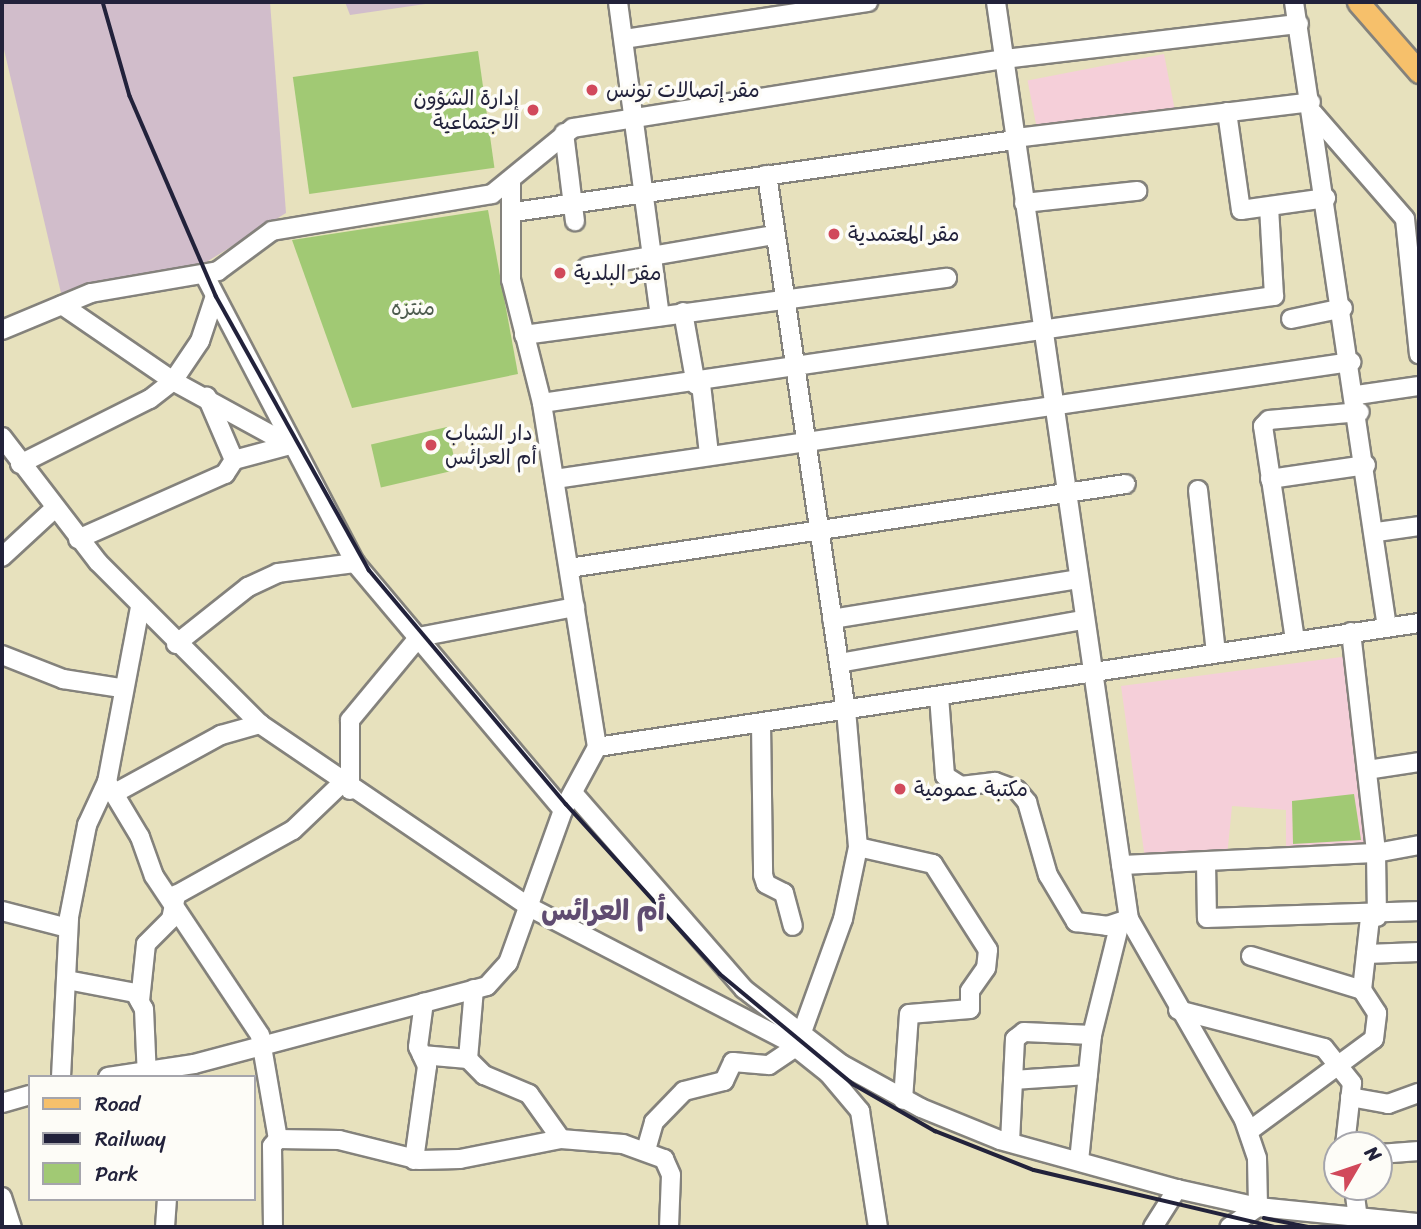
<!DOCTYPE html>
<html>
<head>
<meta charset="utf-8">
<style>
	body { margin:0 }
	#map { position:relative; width:1421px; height:1229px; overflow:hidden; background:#e7e1bd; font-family:Sriracha,"Playpen Sans Arabic",sans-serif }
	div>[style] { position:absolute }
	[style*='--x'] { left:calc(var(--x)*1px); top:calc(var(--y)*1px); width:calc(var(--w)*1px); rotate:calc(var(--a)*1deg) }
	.built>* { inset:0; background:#f5cfd9; transform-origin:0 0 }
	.industrial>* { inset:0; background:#d1bdcb }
	.green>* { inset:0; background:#a1c974; transform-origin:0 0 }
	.roads { filter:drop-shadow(2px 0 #84827c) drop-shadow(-2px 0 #84827c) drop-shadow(0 2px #84827c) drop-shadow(0 -2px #84827c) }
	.minor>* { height:18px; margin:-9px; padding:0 9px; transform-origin:9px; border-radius:9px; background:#fff }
	.major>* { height:21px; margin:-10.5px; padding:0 10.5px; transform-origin:10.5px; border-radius:10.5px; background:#f6c06b }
	.rail>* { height:3.5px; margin:-1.75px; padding:0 1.75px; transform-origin:1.75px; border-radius:1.75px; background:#22223b }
	.dots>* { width:19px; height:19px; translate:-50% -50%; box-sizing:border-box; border:4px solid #fdfcf7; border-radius:50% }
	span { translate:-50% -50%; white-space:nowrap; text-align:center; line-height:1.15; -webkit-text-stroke:7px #fdfcf7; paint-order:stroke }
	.poi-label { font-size:21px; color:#22223b }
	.left { translate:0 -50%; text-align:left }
	.right { translate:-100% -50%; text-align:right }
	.park-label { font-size:21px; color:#4e5c4f }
	.district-label { font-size:28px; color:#604c71; font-weight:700 }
	.frame { position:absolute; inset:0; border:4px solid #22223b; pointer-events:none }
	.legend { position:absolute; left:28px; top:1075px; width:228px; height:126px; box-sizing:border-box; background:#fdfcf7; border:2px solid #a5a5ac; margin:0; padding:9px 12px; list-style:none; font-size:21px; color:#22223b }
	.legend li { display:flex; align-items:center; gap:14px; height:35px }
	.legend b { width:35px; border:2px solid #a5a5ac }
	.north { position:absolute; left:1323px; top:1131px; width:70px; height:70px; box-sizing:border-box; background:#fdfcf7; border:2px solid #a5a5ac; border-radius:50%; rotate:51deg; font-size:19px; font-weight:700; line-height:28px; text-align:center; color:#22223b }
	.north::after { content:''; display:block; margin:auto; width:24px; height:32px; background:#d1495b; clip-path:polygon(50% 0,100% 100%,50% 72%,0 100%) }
</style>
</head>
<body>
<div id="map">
	<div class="built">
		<i style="left:1164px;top:54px;width:59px;height:139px;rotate:79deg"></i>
		<i style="clip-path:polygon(1349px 656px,1371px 850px,1286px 853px,1286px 810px,1232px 806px,1227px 857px,1145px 859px,1121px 686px)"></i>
	</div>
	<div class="industrial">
		<i style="clip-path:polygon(2px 2px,270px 2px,286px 213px,182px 277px,61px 293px,2px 41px)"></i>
		<i style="clip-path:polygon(345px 2px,439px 2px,350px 15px)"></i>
	</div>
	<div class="green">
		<i style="left:478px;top:51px;width:118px;height:187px;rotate:82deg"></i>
		<i style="clip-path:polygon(488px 210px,518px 374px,352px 408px,292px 240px)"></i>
		<i style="left:447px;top:427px;width:44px;height:78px;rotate:77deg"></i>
		<i style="clip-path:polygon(1354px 794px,1361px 840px,1293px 844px,1292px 801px)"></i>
	</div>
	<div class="roads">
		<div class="minor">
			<i style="--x:618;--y:2;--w:317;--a:82.4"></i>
			<i style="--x:996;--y:2;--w:927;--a:81.75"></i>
			<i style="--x:1129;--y:919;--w:232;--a:60.2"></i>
			<i style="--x:1244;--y:1120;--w:40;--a:71.1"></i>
			<i style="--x:1257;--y:1158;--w:49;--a:88.8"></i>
			<i style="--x:1258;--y:1207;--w:35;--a:145"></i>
			<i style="--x:1294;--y:2;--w:632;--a:81.54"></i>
			<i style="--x:624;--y:39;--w:247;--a:-8.6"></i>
			<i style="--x:1227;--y:112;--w:99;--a:81.9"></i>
			<i style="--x:1241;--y:210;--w:86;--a:-8"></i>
			<i style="--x:1313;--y:113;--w:140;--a:49"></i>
			<i style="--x:1405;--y:219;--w:136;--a:84.1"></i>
			<i style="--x:564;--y:133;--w:89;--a:82.9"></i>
			<i style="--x:1015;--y:138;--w:298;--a:-6.9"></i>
			<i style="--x:1024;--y:203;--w:114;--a:-6.1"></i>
			<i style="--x:514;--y:212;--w:506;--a:-8.18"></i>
			<i style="--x:587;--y:267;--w:190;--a:-9.7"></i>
			<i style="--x:204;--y:274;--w:326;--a:62.4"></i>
			<i style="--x:355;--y:563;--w:323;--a:49.9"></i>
			<i style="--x:62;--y:305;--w:135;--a:34.4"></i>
			<i style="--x:173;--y:381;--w:133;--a:28.7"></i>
			<i style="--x:683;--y:312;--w:74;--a:79.9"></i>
			<i style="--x:1291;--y:319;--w:53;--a:-11.9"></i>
			<i style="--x:2;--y:330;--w:96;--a:-22.6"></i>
			<i style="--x:91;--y:293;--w:129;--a:-9.8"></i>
			<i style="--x:218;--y:271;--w:67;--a:-36.5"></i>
			<i style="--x:272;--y:231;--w:223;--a:-9.5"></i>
			<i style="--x:492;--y:194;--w:104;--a:-39.2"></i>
			<i style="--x:573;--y:128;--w:436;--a:-9.1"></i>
			<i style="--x:1004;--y:59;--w:297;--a:-6.8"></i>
			<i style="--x:524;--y:335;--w:427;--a:-7.7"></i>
			<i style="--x:701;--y:384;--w:70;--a:83.5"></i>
			<i style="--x:1357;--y:395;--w:63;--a:-8.3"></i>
			<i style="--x:542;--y:403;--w:740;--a:-8.32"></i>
			<i style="--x:1274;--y:296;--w:89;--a:-93.2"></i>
			<i style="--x:2;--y:437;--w:158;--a:52.5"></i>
			<i style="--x:98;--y:562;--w:229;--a:45"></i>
			<i style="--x:260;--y:724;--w:328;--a:34.2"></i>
			<i style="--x:531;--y:908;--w:291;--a:27.4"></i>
			<i style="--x:789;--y:1042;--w:50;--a:38.5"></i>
			<i style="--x:828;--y:1073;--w:50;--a:49.9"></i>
			<i style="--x:860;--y:1111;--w:117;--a:81.2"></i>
			<i style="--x:234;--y:460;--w:58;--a:-15"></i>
			<i style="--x:20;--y:464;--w:145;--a:-26.6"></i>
			<i style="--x:150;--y:399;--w:29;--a:-38"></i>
			<i style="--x:173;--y:381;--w:48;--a:-56"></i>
			<i style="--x:200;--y:341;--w:47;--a:-71.6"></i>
			<i style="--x:555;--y:479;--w:805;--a:-8.36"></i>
			<i style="--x:1270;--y:479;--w:97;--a:-8.3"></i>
			<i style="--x:1198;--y:490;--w:164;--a:83.7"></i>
			<i style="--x:1377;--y:532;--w:42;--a:-8.1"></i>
			<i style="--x:78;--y:539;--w:161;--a:-23.9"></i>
			<i style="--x:225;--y:474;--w:17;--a:-57"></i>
			<i style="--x:234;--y:460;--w:69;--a:-113.2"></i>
			<i style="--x:2;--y:557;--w:69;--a:-42.7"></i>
			<i style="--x:569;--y:568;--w:563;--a:-8.58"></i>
			<i style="--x:832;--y:619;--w:249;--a:-9.2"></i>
			<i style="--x:1351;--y:632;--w:222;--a:83.5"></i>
			<i style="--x:1376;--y:853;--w:44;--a:-10.5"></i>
			<i style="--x:1295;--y:640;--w:216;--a:-98.5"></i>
			<i style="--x:1263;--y:426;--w:8;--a:-45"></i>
			<i style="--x:1269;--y:420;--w:91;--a:-5"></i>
			<i style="--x:176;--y:644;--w:92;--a:-38.4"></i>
			<i style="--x:248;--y:587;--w:33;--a:-25"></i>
			<i style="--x:278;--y:573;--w:78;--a:-7.4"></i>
			<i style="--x:2;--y:655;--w:66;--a:21.5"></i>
			<i style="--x:63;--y:679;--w:59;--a:8.8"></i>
			<i style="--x:839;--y:663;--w:248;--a:-10"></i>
			<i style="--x:939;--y:696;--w:80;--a:85.7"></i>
			<i style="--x:945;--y:776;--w:19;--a:32"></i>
			<i style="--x:961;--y:786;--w:34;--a:-7"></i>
			<i style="--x:995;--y:782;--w:23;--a:20"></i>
			<i style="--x:1017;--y:790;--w:16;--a:50"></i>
			<i style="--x:1027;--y:802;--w:76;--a:74"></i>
			<i style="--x:1048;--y:875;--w:55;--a:59.2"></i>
			<i style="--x:1076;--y:922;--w:31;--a:7"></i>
			<i style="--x:1107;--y:926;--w:23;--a:-18"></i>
			<i style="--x:761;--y:723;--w:152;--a:89.2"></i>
			<i style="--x:763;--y:875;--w:9;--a:72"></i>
			<i style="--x:766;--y:884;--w:20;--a:27"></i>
			<i style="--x:784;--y:893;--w:34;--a:75"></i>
			<i style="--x:597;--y:747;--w:831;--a:-8.58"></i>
			<i style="--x:1367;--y:770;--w:53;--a:-8.7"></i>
			<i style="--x:107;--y:782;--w:64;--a:59"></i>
			<i style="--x:140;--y:837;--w:41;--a:70.3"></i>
			<i style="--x:154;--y:876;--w:191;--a:56.3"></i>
			<i style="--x:260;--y:1035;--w:106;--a:80.2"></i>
			<i style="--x:278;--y:1139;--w:9;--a:131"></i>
			<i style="--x:272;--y:1146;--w:81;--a:89.3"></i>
			<i style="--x:350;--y:790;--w:70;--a:-90"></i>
			<i style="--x:350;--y:720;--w:108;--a:-50.3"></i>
			<i style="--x:419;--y:637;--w:159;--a:-10.9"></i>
			<i style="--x:115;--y:793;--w:121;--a:-28.7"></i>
			<i style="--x:221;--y:735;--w:41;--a:-15.8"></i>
			<i style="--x:573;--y:793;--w:260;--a:48.9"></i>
			<i style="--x:744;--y:989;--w:123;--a:37.7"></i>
			<i style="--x:841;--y:1064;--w:91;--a:28.8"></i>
			<i style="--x:921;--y:1108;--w:85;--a:22.1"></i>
			<i style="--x:1000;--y:1140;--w:184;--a:15.5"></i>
			<i style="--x:1177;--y:1189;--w:83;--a:12.5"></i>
			<i style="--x:1258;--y:1207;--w:162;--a:5.7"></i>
			<i style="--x:858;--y:847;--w:77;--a:12.8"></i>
			<i style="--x:933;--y:864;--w:102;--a:57.4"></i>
			<i style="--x:988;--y:950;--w:18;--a:96"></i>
			<i style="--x:986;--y:968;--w:28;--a:125"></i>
			<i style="--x:970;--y:991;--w:18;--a:90"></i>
			<i style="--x:970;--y:1009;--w:61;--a:175.3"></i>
			<i style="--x:909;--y:1014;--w:86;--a:94"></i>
			<i style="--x:1206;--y:862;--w:56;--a:89"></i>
			<i style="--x:1207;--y:918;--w:212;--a:-1.9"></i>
			<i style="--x:1121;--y:865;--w:255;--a:-2.7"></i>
			<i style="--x:1376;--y:853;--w:64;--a:89.1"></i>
			<i style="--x:2;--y:911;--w:68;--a:14.4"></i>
			<i style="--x:1366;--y:954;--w:53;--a:-2.2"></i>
			<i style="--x:1251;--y:956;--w:116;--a:17"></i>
			<i style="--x:67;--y:980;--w:69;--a:10.8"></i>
			<i style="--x:135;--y:993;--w:18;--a:61"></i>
			<i style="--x:144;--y:1009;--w:68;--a:87.5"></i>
			<i style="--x:474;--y:989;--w:70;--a:94.9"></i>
			<i style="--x:468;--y:1059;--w:23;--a:45"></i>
			<i style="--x:484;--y:1075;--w:49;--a:22.9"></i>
			<i style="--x:529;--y:1094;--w:55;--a:54.6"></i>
			<i style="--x:140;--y:1001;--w:57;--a:-84"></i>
			<i style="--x:146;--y:944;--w:35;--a:-45"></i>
			<i style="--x:171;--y:919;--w:25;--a:-78"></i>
			<i style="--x:176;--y:895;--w:134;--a:-29.1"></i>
			<i style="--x:293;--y:830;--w:68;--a:-43.8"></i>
			<i style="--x:1178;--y:1010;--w:151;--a:14.6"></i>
			<i style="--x:1324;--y:1048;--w:45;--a:51.3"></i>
			<i style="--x:1352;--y:1083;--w:62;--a:96.4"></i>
			<i style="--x:422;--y:1055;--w:46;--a:5"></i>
			<i style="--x:61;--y:1077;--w:160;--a:-87.1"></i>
			<i style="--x:69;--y:917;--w:94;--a:-78.9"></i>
			<i style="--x:87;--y:825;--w:47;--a:-65.1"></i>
			<i style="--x:107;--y:782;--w:177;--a:-79.3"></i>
			<i style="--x:108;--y:1077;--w:87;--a:-8.6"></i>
			<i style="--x:194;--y:1064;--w:303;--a:-14.9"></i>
			<i style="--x:487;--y:986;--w:31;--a:-48"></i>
			<i style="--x:508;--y:963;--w:163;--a:-70.2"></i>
			<i style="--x:563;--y:810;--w:72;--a:-61.6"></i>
			<i style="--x:597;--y:747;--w:348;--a:-99.1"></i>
			<i style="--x:542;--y:403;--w:127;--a:-104.1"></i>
			<i style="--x:511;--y:280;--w:98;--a:-90"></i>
			<i style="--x:1013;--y:1080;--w:41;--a:-87.2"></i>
			<i style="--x:1015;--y:1039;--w:11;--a:-38"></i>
			<i style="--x:1024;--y:1032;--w:68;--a:2.5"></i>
			<i style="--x:1350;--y:1097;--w:39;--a:10"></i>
			<i style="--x:1388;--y:1104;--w:33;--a:-20"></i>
			<i style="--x:2;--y:1103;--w:29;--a:-16"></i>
			<i style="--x:1249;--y:1131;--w:155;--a:-36.4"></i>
			<i style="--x:1374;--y:1039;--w:26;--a:-83"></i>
			<i style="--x:1377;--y:1013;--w:27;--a:-123"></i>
			<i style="--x:1362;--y:990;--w:73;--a:-83.7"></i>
			<i style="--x:278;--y:1139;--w:61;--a:0.9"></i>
			<i style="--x:339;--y:1140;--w:82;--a:14"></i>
			<i style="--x:419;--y:1160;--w:41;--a:-1.4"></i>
			<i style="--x:460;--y:1159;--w:103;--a:-11.2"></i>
			<i style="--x:561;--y:1139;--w:62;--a:4.6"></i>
			<i style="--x:623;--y:1144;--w:44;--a:20.1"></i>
			<i style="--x:664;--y:1159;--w:17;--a:66"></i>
			<i style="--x:671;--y:1175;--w:52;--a:92.2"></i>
			<i style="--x:1010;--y:1142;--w:62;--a:-87.2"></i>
			<i style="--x:1013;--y:1080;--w:75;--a:-3.8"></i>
			<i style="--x:646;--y:1150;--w:29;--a:-74"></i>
			<i style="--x:654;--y:1122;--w:43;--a:-45.9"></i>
			<i style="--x:684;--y:1091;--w:41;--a:-14"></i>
			<i style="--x:724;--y:1081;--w:21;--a:-65"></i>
			<i style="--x:733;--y:1062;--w:36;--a:5"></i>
			<i style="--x:769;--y:1065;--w:34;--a:-34"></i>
			<i style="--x:797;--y:1046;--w:135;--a:-70.1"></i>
			<i style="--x:843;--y:919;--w:74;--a:-78.2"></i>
			<i style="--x:858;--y:847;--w:137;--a:-95"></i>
			<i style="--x:846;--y:711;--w:542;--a:-98.38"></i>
			<i style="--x:1379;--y:1154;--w:40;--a:-4.3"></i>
			<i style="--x:414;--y:1160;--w:95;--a:-82.1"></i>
			<i style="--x:427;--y:1066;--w:21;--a:-115"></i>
			<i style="--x:418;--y:1047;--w:45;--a:-82.4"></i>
			<i style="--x:1079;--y:1161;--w:127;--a:-84.1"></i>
			<i style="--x:1092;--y:1035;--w:115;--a:-76"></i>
			<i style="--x:1354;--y:1187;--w:31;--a:83"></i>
			<i style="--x:2;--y:1197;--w:32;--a:72"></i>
			<i style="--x:165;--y:1227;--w:28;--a:-86"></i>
			<i style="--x:1153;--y:1227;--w:45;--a:-57.7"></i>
		</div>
		<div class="major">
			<i style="--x:1358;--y:2;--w:93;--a:48.9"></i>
		</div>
	</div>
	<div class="rail">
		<i style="--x:103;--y:2;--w:98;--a:74"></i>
		<i style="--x:130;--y:96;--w:218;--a:66.7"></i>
		<i style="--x:216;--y:296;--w:314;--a:60.8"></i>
		<i style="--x:369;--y:570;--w:306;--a:49.9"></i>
		<i style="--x:566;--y:804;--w:229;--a:47.8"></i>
		<i style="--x:720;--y:974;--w:173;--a:39.6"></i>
		<i style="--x:853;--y:1084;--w:95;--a:29.8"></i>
		<i style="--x:935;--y:1131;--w:106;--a:21.5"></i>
		<i style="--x:1034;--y:1170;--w:248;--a:13.3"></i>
		<i style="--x:1264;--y:1218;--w:46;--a:11.3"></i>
	</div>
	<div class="dots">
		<i style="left:592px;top:90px;background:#d1495b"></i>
		<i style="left:533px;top:110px;background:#d1495b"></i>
		<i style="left:834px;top:234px;background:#d1495b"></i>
		<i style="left:560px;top:273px;background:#d1495b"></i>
		<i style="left:431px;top:445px;background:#d1495b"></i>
		<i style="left:900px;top:789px;background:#d1495b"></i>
	</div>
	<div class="poi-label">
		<span class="left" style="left:606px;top:90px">مقر إتصالات تونس</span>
		<span class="right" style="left:519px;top:110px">إدارة الشؤون<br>الاجتماعية</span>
		<span class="left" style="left:848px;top:234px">مقر المعتمدية</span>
		<span class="left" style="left:574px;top:273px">مقر البلدية</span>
		<span class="left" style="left:445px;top:445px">دار الشباب<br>أم العرائس</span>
		<span class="left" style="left:914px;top:789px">مكتبة عمومية</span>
	</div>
	<div class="park-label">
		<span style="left:413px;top:308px">منتزه</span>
	</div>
	<div class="district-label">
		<span style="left:603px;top:911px">أم العرائس</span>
	</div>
	<div class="frame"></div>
	<ul class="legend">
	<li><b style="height:9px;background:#f6c06b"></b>Road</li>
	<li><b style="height:9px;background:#22223b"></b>Railway</li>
	<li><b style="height:19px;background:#a1c974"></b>Park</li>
	</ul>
	<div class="north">N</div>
</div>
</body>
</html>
